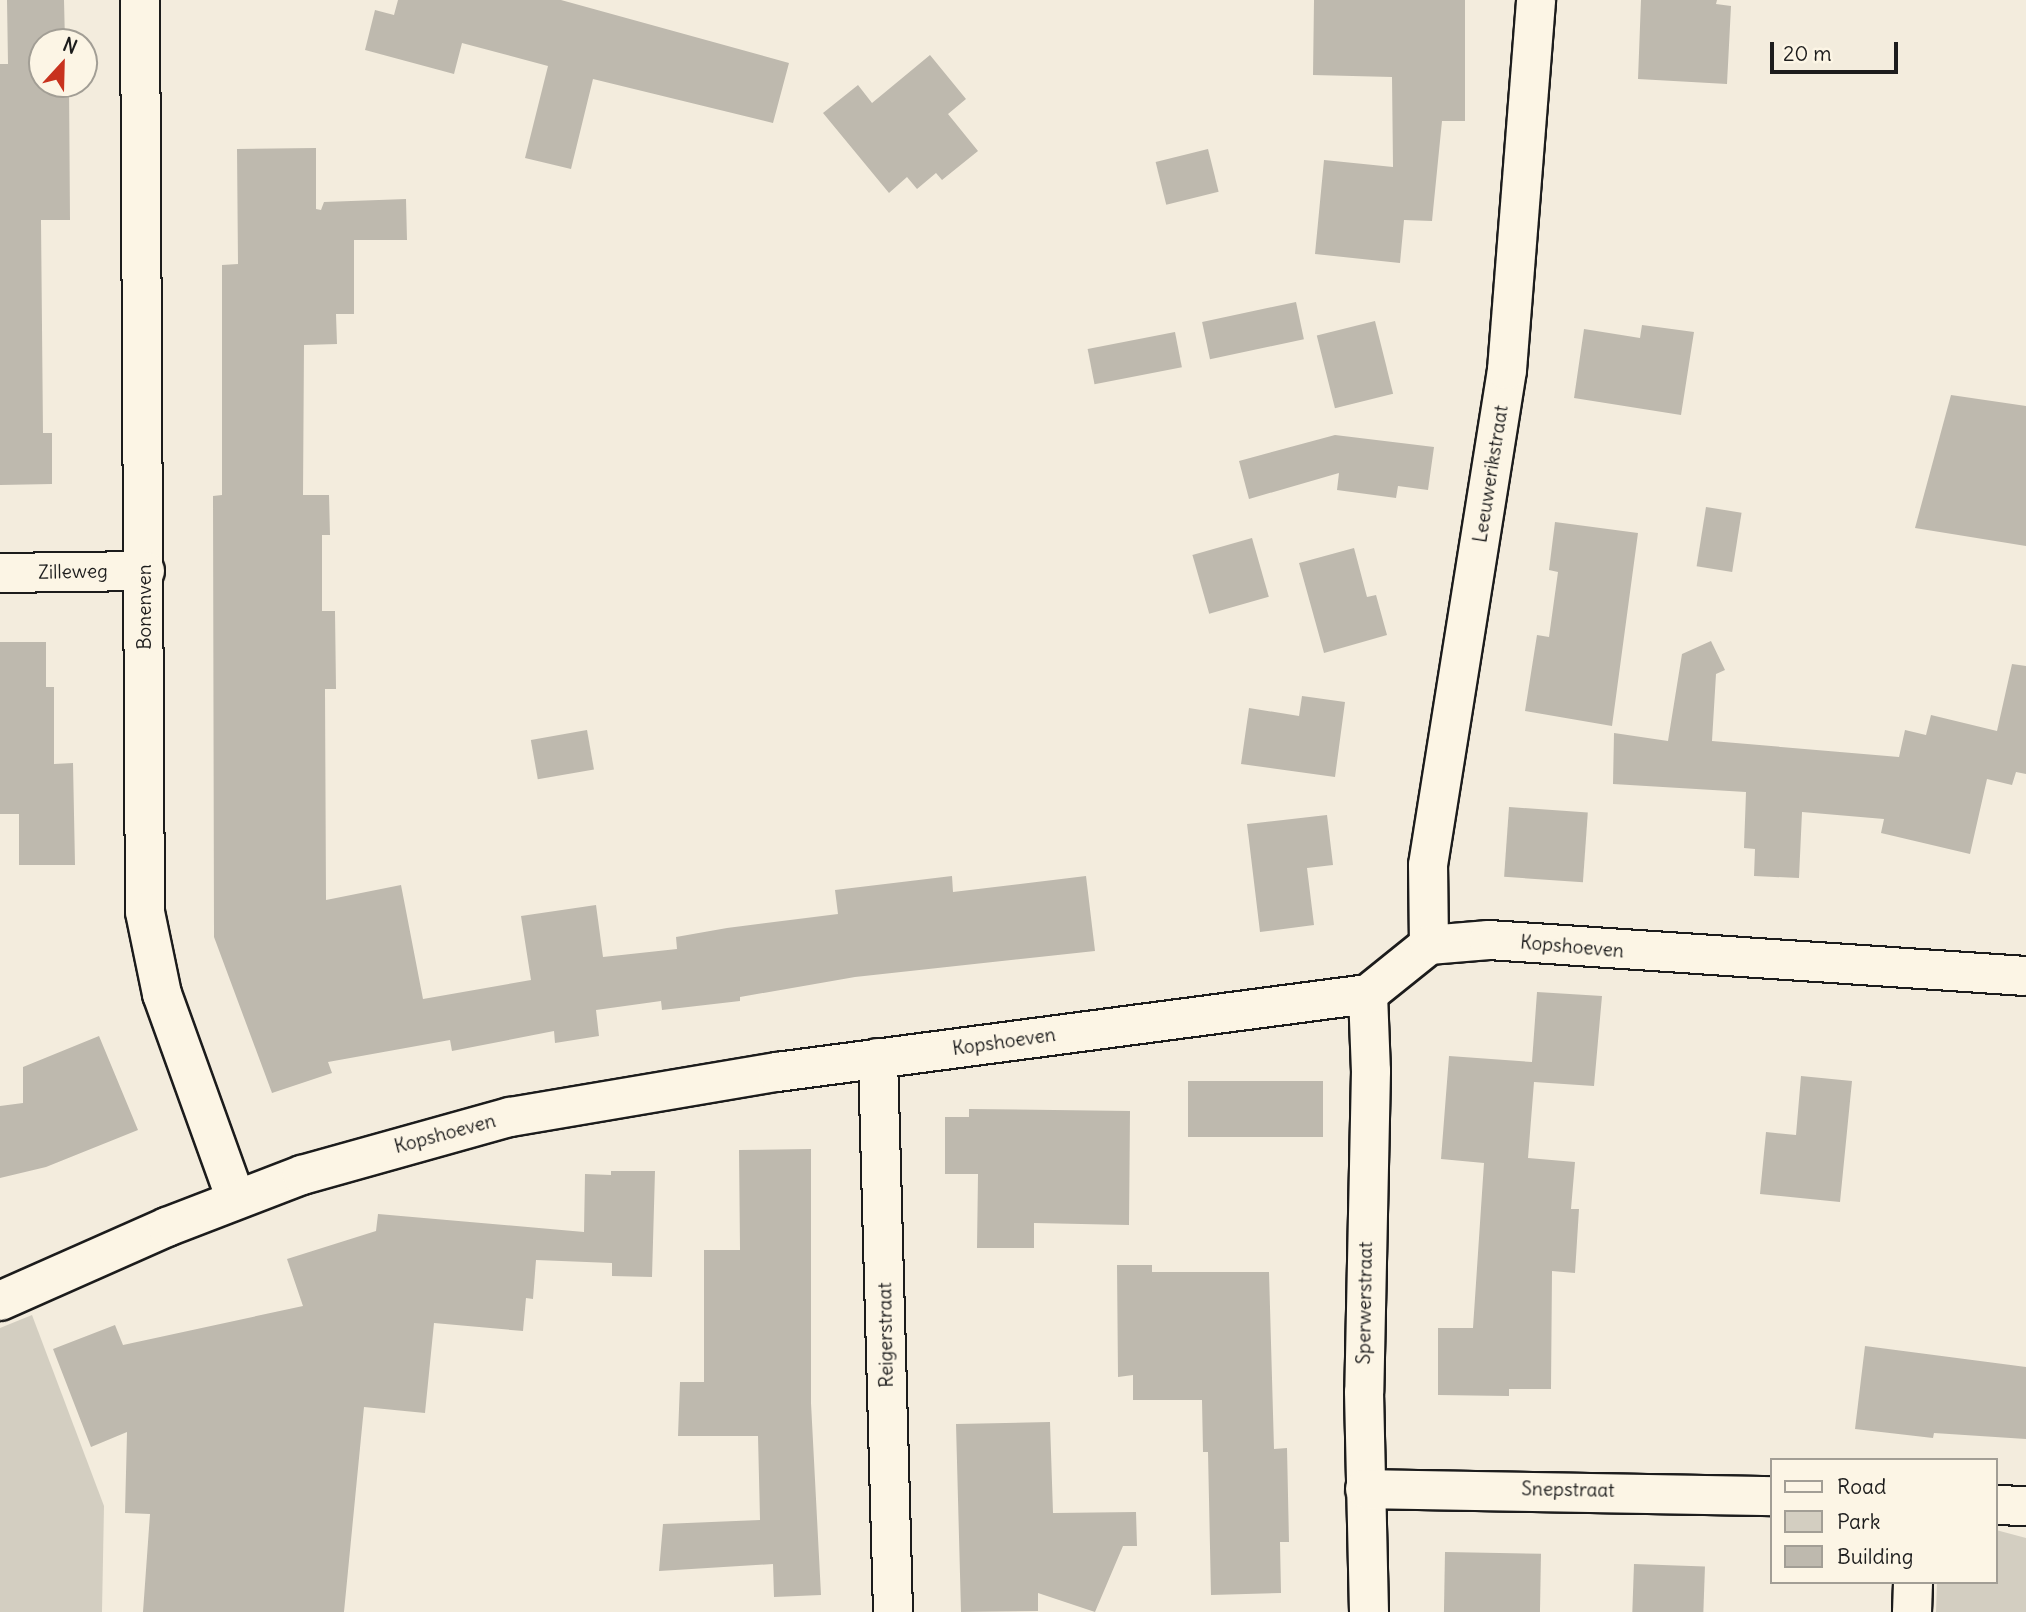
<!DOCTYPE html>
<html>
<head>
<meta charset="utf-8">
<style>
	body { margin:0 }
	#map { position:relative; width:2026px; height:1612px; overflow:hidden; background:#f3ecdd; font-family:Delius,sans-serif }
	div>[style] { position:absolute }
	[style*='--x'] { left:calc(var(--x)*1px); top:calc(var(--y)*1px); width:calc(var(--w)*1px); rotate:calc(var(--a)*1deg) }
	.green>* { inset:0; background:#d3cec1 }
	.building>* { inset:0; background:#beb9ae; transform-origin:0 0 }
	.roads { filter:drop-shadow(2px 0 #1c1c1c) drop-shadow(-2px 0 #1c1c1c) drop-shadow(0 2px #1c1c1c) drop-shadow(0 -2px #1c1c1c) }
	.minor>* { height:38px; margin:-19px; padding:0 19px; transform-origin:19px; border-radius:19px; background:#fcf5e5 }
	span { translate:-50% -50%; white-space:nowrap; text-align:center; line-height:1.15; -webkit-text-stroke:5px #fcf5e5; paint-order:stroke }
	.street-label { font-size:19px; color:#1c1c1c }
	.legend { position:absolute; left:1770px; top:1458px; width:228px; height:126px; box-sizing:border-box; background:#fcf5e5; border:2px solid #a29e95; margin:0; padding:9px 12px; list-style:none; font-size:21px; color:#1c1c1c }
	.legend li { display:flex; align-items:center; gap:14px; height:35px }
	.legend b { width:35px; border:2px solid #a29e95 }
	.north { position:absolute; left:28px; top:28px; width:70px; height:70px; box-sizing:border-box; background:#fcf5e5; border:2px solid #a29e95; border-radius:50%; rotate:22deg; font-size:19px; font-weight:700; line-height:28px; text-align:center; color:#1c1c1c }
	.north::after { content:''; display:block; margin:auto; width:24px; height:32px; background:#c8321e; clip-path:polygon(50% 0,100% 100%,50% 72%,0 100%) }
	.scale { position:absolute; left:1770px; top:42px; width:128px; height:32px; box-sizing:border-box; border:4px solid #1c1c1c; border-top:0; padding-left:9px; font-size:21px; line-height:24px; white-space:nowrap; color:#1c1c1c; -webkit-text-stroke:5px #fcf5e5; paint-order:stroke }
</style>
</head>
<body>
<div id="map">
	<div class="green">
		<i style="clip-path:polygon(32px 1315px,104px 1506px,102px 1612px,0 1612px,0 1328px)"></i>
		<i style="clip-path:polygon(1996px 1530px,2026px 1538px,2026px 1612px,1936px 1612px,1937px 1582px,1996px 1582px)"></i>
	</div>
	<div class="building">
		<i style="clip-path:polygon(7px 0,64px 0,65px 42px,42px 42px,42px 84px,69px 84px,70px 220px,41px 220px,43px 433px,52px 433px,52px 484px,0 485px,0 64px,8px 64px)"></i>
		<i style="clip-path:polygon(398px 0,561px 0,789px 63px,773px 123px,593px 79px,571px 169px,525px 158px,548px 66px,462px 43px,454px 74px,365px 50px,375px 10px,394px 15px)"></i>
		<i style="clip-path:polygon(1314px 0,1465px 0,1465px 121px,1442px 121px,1432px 221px,1404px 220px,1400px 263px,1315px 254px,1324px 160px,1393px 167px,1392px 77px,1313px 75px)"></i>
		<i style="clip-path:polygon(1641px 0,1717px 0,1716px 4px,1731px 6px,1727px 84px,1638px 79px)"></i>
		<i style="clip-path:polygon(930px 55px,966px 99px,948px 114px,978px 151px,942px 180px,936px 173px,917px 189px,907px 177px,889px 193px,823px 113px,858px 85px,872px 103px)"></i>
		<i style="clip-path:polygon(316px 148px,316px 209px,321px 210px,324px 202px,406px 199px,407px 240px,354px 240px,354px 314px,336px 314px,337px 344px,304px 345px,303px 495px,329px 495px,330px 535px,322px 535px,322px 611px,335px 611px,336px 689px,325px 689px,326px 900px,401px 885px,423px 999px,531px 980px,521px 916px,596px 905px,603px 957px,677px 949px,676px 937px,727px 928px,838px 914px,835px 890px,952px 876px,953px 892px,1086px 876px,1095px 951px,855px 977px,740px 997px,740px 1001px,662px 1010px,661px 1001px,596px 1010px,599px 1036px,555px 1043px,554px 1031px,452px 1051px,450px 1040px,328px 1062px,332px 1073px,272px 1093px,214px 937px,213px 496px,222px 495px,222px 265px,238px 264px,237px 149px)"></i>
		<i style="left:1208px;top:149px;width:44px;height:54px;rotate:76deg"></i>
		<i style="left:1296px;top:302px;width:38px;height:96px;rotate:78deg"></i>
		<i style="left:1375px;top:321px;width:75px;height:60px;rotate:76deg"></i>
		<i style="clip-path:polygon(1642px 325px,1694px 332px,1681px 415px,1574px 398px,1584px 329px,1640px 338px)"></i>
		<i style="left:1175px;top:332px;width:36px;height:89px;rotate:79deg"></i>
		<i style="clip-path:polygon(1951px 395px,2026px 406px,2026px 546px,1915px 528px)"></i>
		<i style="clip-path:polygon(1335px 435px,1434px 447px,1428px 490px,1398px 486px,1396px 498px,1337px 490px,1339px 473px,1249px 499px,1239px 461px)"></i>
		<i style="left:1706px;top:507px;width:36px;height:60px;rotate:9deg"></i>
		<i style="clip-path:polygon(1555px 522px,1638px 533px,1612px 726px,1525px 711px,1537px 635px,1549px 637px,1558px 572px,1549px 570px)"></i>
		<i style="left:1252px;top:538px;width:61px;height:62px;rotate:74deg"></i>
		<i style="clip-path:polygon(1354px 548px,1367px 597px,1376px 595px,1387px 635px,1324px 653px,1299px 563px)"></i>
		<i style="clip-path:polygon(1711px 641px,1725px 670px,1716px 674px,1712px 741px,1899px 757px,1905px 730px,1926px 735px,1931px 715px,1997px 731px,2012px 664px,2026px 666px,2026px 774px,2016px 772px,2012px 785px,1987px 779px,1970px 854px,1881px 833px,1884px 819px,1802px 812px,1799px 878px,1754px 876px,1755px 849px,1744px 848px,1746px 792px,1613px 784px,1614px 733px,1668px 741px,1682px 654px)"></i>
		<i style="clip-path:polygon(0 642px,46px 642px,46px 687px,54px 687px,54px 764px,73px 763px,75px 865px,19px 865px,19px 814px,0 814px)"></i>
		<i style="clip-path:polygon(1302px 696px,1345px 702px,1335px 777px,1241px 764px,1249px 708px,1299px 716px)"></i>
		<i style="left:587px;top:730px;width:40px;height:57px;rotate:80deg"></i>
		<i style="left:1509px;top:807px;width:79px;height:70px;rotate:4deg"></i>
		<i style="clip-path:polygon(1327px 815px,1333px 865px,1307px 868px,1314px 925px,1260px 932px,1247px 824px)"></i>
		<i style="clip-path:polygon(1537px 992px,1602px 996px,1594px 1086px,1534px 1082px,1528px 1158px,1575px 1162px,1571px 1209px,1579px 1209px,1575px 1273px,1552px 1271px,1551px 1389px,1509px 1389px,1509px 1396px,1438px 1395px,1438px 1328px,1473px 1328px,1484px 1163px,1441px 1159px,1449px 1056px,1532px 1062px)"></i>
		<i style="clip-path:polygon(99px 1036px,138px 1130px,46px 1167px,0 1178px,0 1106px,23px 1103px,23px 1067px)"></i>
		<i style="clip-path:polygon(1801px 1076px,1852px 1081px,1840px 1202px,1760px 1194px,1766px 1132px,1796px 1135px)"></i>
		<i style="left:1188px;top:1081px;width:135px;height:56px"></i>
		<i style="clip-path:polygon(969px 1109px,1130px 1111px,1129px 1225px,1034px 1223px,1034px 1248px,977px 1248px,978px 1174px,945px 1174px,945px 1117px,969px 1117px)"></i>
		<i style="clip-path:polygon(811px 1149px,811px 1403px,821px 1595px,774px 1597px,773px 1564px,659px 1571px,663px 1524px,760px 1520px,758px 1436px,678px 1436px,680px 1382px,704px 1382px,704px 1250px,740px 1250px,739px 1150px)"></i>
		<i style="clip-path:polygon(611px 1171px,655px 1171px,652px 1277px,612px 1276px,612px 1263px,536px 1260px,533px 1299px,526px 1298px,523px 1331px,434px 1323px,425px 1413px,364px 1407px,344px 1612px,143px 1612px,150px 1514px,125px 1513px,127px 1432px,91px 1447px,53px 1349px,115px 1325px,123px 1345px,303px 1306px,287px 1259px,376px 1231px,378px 1214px,584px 1232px,585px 1174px,611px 1175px)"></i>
		<i style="clip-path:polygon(1117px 1265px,1152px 1265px,1152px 1272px,1269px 1272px,1274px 1449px,1287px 1448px,1289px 1542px,1280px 1542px,1281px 1593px,1211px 1595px,1208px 1452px,1203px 1452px,1202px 1400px,1133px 1400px,1133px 1375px,1118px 1377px)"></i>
		<i style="clip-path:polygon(1865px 1346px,2026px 1367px,2026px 1439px,1934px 1433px,1933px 1438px,1855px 1429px)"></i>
		<i style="clip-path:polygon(1050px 1422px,1053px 1513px,1136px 1512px,1137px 1546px,1123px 1546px,1095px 1612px,1038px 1593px,1038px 1611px,961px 1612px,956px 1424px)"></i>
		<i style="left:1445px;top:1552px;width:96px;height:60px;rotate:1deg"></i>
		<i style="left:1634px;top:1564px;width:71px;height:48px;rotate:2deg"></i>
	</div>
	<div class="roads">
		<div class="minor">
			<i style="--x:140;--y:0;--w:912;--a:89.69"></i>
			<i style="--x:145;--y:912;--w:84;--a:78.3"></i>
			<i style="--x:162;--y:994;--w:218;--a:70.2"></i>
			<i style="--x:0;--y:573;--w:145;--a:-0.8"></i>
			<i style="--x:1429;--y:945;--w:80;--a:-90.7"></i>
			<i style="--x:1428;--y:865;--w:501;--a:-80.93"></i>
			<i style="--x:1507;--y:370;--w:371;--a:-85.5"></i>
			<i style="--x:1368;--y:994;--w:77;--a:87.8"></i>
			<i style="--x:1371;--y:1071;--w:321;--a:91.2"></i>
			<i style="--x:1364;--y:1392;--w:220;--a:88.7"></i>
			<i style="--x:878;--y:1058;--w:554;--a:88.45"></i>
			<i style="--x:0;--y:1301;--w:183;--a:-23.9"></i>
			<i style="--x:167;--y:1227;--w:145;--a:-21.1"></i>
			<i style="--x:302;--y:1175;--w:216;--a:-15.6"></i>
			<i style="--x:510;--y:1117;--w:271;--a:-9.6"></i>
			<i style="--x:777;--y:1072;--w:596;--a:-7.52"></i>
			<i style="--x:1368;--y:994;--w:78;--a:-38.8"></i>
			<i style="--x:1429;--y:945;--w:60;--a:-4.8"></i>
			<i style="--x:1489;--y:940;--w:538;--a:3.84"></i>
			<i style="--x:1365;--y:1489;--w:407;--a:1"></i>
			<i style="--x:1996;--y:1505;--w:30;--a:2"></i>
			<i style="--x:1912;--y:1612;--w:30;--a:-88"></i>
		</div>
	</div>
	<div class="street-label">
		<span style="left:1491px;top:474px;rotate:-81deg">Leeuwerikstraat</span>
		<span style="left:73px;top:572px;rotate:-1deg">Zilleweg</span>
		<span style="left:145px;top:607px;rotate:-90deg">Bonenven</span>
		<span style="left:1572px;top:947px;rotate:5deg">Kopshoeven</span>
		<span style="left:1004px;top:1042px;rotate:-8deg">Kopshoeven</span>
		<span style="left:445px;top:1134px;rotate:-15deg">Kopshoeven</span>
		<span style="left:1365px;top:1303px;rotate:-89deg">Sperwerstraat</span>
		<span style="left:886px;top:1335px;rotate:-91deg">Reigerstraat</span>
		<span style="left:1568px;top:1490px;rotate:1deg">Snepstraat</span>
	</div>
	<ul class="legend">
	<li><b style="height:9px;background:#fcf5e5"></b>Road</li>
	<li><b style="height:19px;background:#d3cec1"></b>Park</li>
	<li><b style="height:19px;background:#beb9ae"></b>Building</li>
	</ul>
	<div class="north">N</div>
	<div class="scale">20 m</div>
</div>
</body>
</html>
